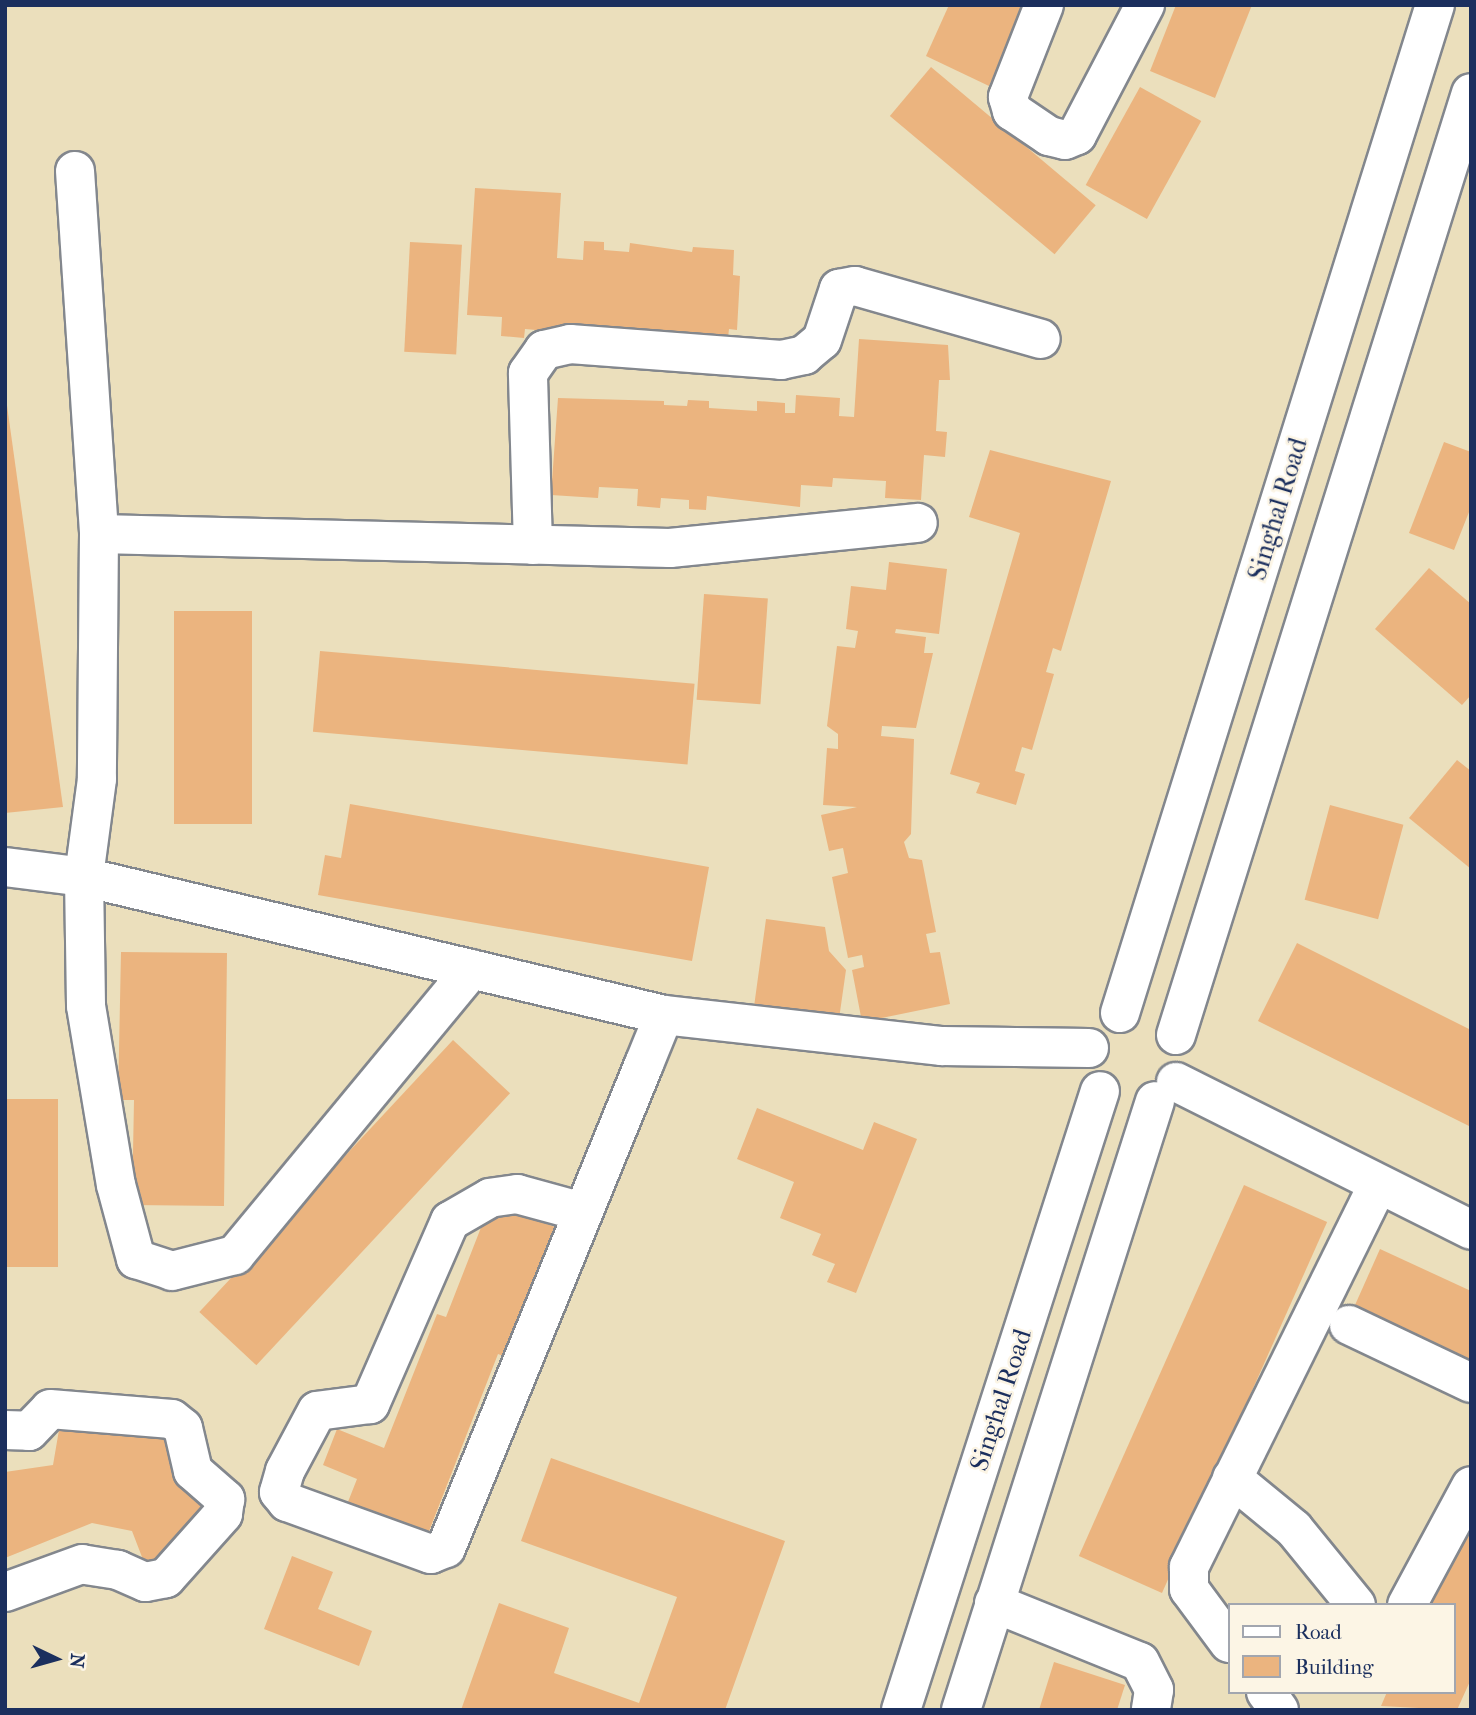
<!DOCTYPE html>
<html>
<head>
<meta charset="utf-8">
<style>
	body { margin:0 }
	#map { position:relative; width:1476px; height:1715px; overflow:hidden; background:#ebdfbc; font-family:"IM FELL French Canon",serif }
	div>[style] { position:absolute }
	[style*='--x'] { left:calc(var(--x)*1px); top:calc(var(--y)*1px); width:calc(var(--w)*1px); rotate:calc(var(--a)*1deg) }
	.building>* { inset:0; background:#ebb47f; transform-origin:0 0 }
	.roads { filter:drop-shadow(2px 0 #83878d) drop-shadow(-2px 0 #83878d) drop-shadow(0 2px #83878d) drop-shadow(0 -2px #83878d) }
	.minor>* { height:38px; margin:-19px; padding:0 19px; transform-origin:19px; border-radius:19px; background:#fff }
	span { translate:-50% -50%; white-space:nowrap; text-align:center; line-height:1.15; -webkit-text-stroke:5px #fcf5e5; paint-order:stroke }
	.street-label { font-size:26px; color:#1b2f5e }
	.frame { position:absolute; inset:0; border:7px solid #1b2f5e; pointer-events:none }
	.legend { position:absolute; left:1228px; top:1603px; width:228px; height:91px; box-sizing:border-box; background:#fcf5e5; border:2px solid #a2a6af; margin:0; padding:9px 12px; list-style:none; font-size:21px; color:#1b2f5e }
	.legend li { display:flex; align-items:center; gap:14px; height:35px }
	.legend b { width:35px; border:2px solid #a2a6af }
	.north { position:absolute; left:21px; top:1624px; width:70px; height:70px; -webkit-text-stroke:5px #fcf5e5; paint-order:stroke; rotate:95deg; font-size:19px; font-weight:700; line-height:28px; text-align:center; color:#1b2f5e }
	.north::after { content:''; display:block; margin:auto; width:24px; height:32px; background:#1b2f5e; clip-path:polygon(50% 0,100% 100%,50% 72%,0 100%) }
</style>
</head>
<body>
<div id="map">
	<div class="building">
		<i style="clip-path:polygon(949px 5px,1027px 5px,989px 86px,926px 56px)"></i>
		<i style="clip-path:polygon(1176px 5px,1252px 5px,1215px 98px,1150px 71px)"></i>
		<i style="left:931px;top:67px;width:215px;height:64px;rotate:40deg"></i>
		<i style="left:1140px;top:87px;width:70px;height:112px;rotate:29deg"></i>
		<i style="clip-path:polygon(475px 188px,561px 193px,557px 258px,583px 260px,584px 241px,604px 242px,604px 250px,629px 252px,630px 243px,692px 252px,693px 247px,734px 250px,733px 275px,740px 276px,737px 330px,729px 329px,727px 347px,525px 329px,524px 338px,501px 336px,502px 317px,467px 315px)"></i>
		<i style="left:410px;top:242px;width:52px;height:110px;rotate:3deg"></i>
		<i style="clip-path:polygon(859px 339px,948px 345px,950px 380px,939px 380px,936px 431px,947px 432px,945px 457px,924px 455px,921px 500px,885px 498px,886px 481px,833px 478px,832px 487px,801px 485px,800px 507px,707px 496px,706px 510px,689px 509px,689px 500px,661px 498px,660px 508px,637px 506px,638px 489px,599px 487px,598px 498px,551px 495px,558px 398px,664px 401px,664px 405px,687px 406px,688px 400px,709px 401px,709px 408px,757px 411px,757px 401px,785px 403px,785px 413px,795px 413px,796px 395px,840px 398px,839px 416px,854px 417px)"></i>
		<i style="clip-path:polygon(5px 391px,63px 807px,5px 813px)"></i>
		<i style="clip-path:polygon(1444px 442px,1471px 452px,1471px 507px,1454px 550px,1409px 533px)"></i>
		<i style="clip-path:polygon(990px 450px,1111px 481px,1061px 651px,1053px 648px,1046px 672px,1054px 674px,1032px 750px,1022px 747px,1015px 771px,1025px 774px,1016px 805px,976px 793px,980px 783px,950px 774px,1020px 533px,969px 517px)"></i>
		<i style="clip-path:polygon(889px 562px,947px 569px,939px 634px,896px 629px,895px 633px,926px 637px,924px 653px,933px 653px,916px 728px,882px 726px,881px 736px,914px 739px,911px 834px,904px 842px,909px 858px,922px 860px,936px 932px,926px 934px,930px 953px,940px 952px,950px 1004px,862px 1022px,852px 970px,864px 967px,862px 955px,848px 958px,832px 877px,848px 873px,843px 848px,829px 851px,821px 815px,857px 807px,823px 805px,827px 748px,838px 749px,838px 734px,827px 726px,837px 646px,855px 648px,858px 631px,846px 629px,851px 586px,886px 590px)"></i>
		<i style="clip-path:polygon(1429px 568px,1471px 604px,1471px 695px,1462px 705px,1375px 629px)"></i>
		<i style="left:704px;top:594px;width:64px;height:106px;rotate:4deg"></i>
		<i style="left:174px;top:611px;width:78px;height:213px"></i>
		<i style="left:320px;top:651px;width:376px;height:81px;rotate:5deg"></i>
		<i style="clip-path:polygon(1457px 760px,1471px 771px,1471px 869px,1409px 818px)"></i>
		<i style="clip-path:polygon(350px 804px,709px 867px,692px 961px,318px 895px,325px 855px,341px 858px)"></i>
		<i style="left:1330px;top:805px;width:76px;height:98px;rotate:15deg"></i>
		<i style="clip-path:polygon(766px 919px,825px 927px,829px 951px,846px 970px,838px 1026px,753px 1014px)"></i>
		<i style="clip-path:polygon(1297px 943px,1471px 1030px,1471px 1127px,1258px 1021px)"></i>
		<i style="clip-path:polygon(121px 952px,227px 953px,224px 1206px,132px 1205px,134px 1100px,118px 1100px)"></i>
		<i style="left:453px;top:1040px;width:78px;height:372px;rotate:43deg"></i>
		<i style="left:5px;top:1099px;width:53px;height:168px"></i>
		<i style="clip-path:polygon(757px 1108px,863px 1150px,874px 1122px,917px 1139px,856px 1293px,827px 1282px,835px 1264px,812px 1255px,821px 1234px,780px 1218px,794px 1182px,737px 1159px)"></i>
		<i style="left:1244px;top:1185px;width:91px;height:406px;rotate:24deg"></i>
		<i style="clip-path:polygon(491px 1202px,565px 1231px,514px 1360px,498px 1354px,424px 1544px,344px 1512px,357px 1479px,323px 1465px,337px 1429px,384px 1448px,437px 1314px,446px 1317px)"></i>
		<i style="clip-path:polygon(1380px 1249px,1471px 1291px,1471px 1368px,1351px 1314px)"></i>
		<i style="clip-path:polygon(60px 1424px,173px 1432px,176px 1484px,216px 1510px,147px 1570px,132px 1531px,92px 1523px,5px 1558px,5px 1472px,53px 1465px)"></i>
		<i style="clip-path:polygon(551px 1458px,785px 1541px,725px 1710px,461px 1710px,499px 1603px,569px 1628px,554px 1673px,639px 1703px,677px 1597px,521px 1541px)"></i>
		<i style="clip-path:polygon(1471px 1525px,1471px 1679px,1457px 1710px,1381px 1706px,1387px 1692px,1453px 1692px,1453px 1605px,1427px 1605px,1454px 1545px,1460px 1548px)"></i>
		<i style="clip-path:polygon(292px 1556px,333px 1572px,318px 1609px,372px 1631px,359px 1666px,264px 1629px)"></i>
		<i style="clip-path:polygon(1054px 1662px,1125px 1685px,1117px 1710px,1039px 1710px)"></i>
	</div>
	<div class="roads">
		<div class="minor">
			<i style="--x:1044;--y:5;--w:99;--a:111.4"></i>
			<i style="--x:1008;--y:97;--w:15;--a:74"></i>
			<i style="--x:1012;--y:111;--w:45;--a:34"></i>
			<i style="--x:1049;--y:136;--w:16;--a:14"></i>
			<i style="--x:1065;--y:140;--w:13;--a:-23"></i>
			<i style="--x:1077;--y:135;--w:147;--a:-62.4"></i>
			<i style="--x:75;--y:171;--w:364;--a:86.2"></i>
			<i style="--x:99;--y:534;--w:245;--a:90.5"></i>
			<i style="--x:97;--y:779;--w:99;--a:97.6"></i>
			<i style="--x:84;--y:877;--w:129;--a:89.1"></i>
			<i style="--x:86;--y:1006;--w:181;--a:80.5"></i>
			<i style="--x:116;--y:1185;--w:77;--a:74.9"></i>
			<i style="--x:136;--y:1259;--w:38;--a:18"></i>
			<i style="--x:172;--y:1271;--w:65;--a:-14.3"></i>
			<i style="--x:235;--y:1255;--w:371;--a:-50.4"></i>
			<i style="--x:99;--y:534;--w:571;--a:1.4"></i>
			<i style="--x:670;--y:548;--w:249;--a:-5.8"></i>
			<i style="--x:533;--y:545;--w:172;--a:-91.7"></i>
			<i style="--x:528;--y:373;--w:28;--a:-55"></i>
			<i style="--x:544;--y:350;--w:27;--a:-13"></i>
			<i style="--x:570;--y:344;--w:212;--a:4.3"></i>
			<i style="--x:781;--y:360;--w:24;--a:-12"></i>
			<i style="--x:804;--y:355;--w:23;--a:-40"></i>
			<i style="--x:822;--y:340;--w:54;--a:-71.6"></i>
			<i style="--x:839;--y:289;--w:16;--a:-11"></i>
			<i style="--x:855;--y:286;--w:193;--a:15.9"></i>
			<i style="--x:5;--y:867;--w:80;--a:7.2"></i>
			<i style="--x:84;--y:877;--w:596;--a:13.38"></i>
			<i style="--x:664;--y:1015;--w:280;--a:6.4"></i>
			<i style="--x:942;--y:1046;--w:147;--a:0.8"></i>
			<i style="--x:1120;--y:1013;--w:1056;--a:-72.65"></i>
			<i style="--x:1176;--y:1035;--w:987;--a:-72.61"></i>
			<i style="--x:1176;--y:1082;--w:330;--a:26.6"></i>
			<i style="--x:583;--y:1212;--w:68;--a:-164.7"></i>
			<i style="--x:517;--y:1194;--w:27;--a:172"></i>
			<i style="--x:490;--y:1198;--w:46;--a:150.1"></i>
			<i style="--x:450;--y:1221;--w:200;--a:113.6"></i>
			<i style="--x:370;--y:1404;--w:53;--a:172.5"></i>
			<i style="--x:317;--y:1411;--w:68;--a:118.1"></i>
			<i style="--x:285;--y:1471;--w:22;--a:106"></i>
			<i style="--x:279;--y:1492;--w:13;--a:51"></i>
			<i style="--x:287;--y:1502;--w:153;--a:19.9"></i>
			<i style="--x:431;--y:1554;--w:16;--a:-22"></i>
			<i style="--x:446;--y:1548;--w:523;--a:-67.75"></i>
			<i style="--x:644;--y:1064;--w:53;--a:-67.8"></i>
			<i style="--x:1349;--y:1325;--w:135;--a:25.4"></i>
			<i style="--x:5;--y:1430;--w:24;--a:2"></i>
			<i style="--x:29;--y:1431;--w:30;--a:-46"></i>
			<i style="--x:50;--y:1409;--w:122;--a:4.7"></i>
			<i style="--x:172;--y:1419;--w:14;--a:39"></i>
			<i style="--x:183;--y:1428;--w:44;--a:76.9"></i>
			<i style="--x:193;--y:1471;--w:43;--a:41.2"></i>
			<i style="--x:225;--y:1499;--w:15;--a:98"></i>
			<i style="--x:223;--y:1514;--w:86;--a:131.7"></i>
			<i style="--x:166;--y:1578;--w:21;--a:169"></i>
			<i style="--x:145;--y:1582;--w:30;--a:-156"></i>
			<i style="--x:118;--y:1570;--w:36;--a:-171"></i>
			<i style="--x:82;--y:1564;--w:82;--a:160"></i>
			<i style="--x:1232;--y:1478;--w:80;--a:39.4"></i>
			<i style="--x:1294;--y:1529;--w:98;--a:50.8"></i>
			<i style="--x:994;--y:1603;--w:157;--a:22"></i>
			<i style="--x:1140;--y:1662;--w:31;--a:63"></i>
			<i style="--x:1154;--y:1690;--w:20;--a:99"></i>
			<i style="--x:1407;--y:1605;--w:135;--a:-61.7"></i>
			<i style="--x:1229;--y:1643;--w:67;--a:-126.5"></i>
			<i style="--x:1189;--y:1589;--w:22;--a:-90"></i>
			<i style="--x:1189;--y:1567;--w:425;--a:-63.7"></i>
			<i style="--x:1266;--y:1692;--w:22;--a:54"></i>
			<i style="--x:901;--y:1710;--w:650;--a:-72.18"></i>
			<i style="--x:961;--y:1710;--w:639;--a:-72.33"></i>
		</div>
	</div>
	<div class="street-label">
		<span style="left:1278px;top:509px;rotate:-73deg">Singhal Road</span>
		<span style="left:1001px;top:1400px;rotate:-72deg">Singhal Road</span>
	</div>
	<div class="frame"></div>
	<ul class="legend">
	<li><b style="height:9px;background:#fff"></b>Road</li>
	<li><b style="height:19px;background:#ebb47f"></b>Building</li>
	</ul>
	<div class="north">N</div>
</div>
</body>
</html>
